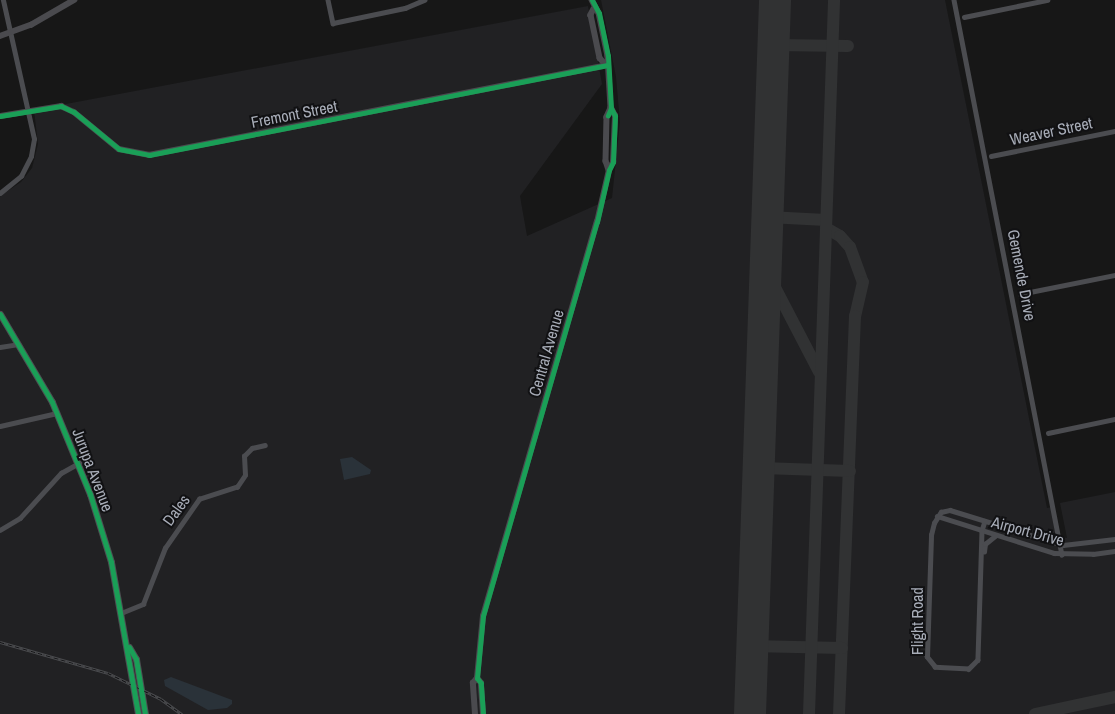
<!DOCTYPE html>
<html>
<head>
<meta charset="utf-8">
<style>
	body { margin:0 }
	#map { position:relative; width:1115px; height:714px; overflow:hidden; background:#171717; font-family:"Archivo Narrow",sans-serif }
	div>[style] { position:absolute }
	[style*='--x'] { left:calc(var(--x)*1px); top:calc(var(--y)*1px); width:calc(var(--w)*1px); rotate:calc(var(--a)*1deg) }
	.built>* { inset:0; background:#212123 }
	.water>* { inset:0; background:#2a3239 }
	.taxiway>* { height:12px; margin:-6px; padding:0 6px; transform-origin:6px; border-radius:6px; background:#313233 }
	.runway>* { height:32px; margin:-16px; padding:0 16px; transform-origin:16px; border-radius:16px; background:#313233 }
	.street>* { height:4.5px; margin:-2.25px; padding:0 2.25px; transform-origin:2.25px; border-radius:2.25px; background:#4b4c50 }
	.secondary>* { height:5.5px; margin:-2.75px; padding:0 2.75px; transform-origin:2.75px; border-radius:2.75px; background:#4a4a4e }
	.primary>* { height:7px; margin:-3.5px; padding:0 3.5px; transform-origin:3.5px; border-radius:3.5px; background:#4d4f52 }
	.rail>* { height:3px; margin-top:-1.5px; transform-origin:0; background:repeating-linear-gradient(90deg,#111113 0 4px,#4b4c4f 0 8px); box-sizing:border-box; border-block:1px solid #4b4c4f }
	.cycleway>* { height:5px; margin:-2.5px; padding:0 2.5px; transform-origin:2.5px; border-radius:2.5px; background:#1a9f57 }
	span { translate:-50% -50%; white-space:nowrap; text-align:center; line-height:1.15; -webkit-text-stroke:4px #111113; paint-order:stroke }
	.street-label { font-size:16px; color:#a8adb8 }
</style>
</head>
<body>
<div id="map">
	<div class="built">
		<i style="clip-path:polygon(601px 0,945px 0,1047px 508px,1052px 507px,1055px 532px,1052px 536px,1067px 538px,1060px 503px,1115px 492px,1115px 714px,0 714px,0 196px,21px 182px,32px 168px,38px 144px,34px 110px,588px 6px,602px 84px,520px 196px,527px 236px,612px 198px,620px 122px,616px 77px)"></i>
	</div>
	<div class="water">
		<i style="clip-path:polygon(352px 457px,371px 470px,370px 474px,344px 480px,340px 459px)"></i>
		<i style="clip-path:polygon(171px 677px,232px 700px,232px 704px,227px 708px,208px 710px,165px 686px,164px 680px)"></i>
	</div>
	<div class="taxiway">
		<i style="--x:774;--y:45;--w:74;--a:0.8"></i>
		<i style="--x:768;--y:217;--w:58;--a:3"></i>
		<i style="--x:826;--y:228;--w:16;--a:30"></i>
		<i style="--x:840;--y:236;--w:15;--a:48"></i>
		<i style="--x:850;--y:247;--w:37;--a:70"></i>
		<i style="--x:863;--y:282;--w:35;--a:103"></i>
		<i style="--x:855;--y:316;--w:398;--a:92.3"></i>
		<i style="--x:766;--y:270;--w:115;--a:62.5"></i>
		<i style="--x:759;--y:468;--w:91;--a:1.9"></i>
		<i style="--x:752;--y:646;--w:90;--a:1.3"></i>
		<i style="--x:809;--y:714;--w:714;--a:-87.99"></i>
		<i style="--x:1035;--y:714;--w:82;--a:-12"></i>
	</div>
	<div class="runway">
		<i style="--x:750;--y:714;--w:714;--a:-87.99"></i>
	</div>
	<div class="street">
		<i style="--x:328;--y:0;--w:24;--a:78"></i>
		<i style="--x:333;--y:23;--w:74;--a:-11.8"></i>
		<i style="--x:405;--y:8;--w:21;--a:-23"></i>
		<i style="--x:954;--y:0;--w:565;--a:78.99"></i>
		<i style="--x:964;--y:17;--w:85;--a:-11.6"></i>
		<i style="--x:991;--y:156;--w:126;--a:-11.4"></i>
		<i style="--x:0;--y:193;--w:27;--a:-39"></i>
		<i style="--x:21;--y:176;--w:22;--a:-63"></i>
		<i style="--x:31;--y:156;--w:17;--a:-80"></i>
		<i style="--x:34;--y:139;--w:142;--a:-102.6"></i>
		<i style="--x:1020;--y:294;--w:97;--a:-11.3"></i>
		<i style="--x:0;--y:347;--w:18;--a:-9"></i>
		<i style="--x:0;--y:426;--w:58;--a:-12.8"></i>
		<i style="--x:1048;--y:433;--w:68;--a:-11.8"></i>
		<i style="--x:937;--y:516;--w:123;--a:17.5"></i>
		<i style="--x:1054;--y:553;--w:39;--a:1"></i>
		<i style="--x:1093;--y:554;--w:22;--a:-8"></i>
		<i style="--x:985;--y:521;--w:10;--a:107"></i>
		<i style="--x:982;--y:531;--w:129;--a:91.8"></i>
		<i style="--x:978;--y:660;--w:13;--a:135"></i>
		<i style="--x:969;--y:669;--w:34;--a:-177"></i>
		<i style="--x:935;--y:667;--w:13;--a:-129"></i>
		<i style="--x:927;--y:657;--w:122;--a:-88.1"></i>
		<i style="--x:931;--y:535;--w:12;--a:-76"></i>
		<i style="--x:934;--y:523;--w:13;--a:-58"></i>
		<i style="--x:941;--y:512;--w:9;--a:-13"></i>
		<i style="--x:950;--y:510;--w:118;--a:17.2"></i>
		<i style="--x:1063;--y:545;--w:52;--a:-6.6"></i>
		<i style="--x:0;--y:530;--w:23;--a:-31"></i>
		<i style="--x:20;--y:518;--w:61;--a:-47.7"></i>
		<i style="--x:61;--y:473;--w:21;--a:-29"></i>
		<i style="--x:984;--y:552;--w:8;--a:-83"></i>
		<i style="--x:985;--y:544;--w:13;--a:-39"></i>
		<i style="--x:121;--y:613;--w:24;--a:-22"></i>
		<i style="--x:143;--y:604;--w:60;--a:-68.6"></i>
		<i style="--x:165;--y:548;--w:60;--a:-55.2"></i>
		<i style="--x:199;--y:499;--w:40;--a:-18"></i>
		<i style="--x:237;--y:487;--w:14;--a:-56"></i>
		<i style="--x:245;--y:475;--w:19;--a:-93"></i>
		<i style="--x:244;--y:456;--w:11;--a:-45"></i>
		<i style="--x:252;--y:448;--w:13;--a:-13"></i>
	</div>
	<div class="secondary">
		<i style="--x:592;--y:0;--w:15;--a:62"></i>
		<i style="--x:599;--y:13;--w:44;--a:78.2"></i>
		<i style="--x:608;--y:56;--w:52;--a:86.7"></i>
		<i style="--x:611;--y:108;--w:10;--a:114"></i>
		<i style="--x:607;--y:117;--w:44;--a:91.3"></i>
		<i style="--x:606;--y:161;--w:9;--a:72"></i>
		<i style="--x:594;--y:9;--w:7;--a:117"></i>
		<i style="--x:591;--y:15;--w:44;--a:78.2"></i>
		<i style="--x:600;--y:58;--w:9;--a:49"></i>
		<i style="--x:0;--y:36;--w:33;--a:-20"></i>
		<i style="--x:31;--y:25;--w:50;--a:-30.2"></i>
		<i style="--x:0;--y:116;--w:62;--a:-9.3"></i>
		<i style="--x:61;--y:106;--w:14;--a:25"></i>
		<i style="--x:74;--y:112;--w:58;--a:39.4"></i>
		<i style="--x:119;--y:149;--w:31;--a:11"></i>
		<i style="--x:149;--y:155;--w:466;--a:-11.1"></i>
		<i style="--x:475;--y:714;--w:31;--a:-94"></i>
		<i style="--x:473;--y:683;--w:6;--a:-51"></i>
		<i style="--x:483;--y:714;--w:31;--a:-94"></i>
		<i style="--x:481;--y:683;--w:6;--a:-129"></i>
		<i style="--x:477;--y:678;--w:62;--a:-84.5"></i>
		<i style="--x:483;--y:616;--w:410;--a:-73.9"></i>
		<i style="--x:597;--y:222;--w:53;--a:-77"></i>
		<i style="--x:609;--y:170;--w:9;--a:-63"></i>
		<i style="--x:613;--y:162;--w:46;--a:-87.5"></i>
		<i style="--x:615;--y:116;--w:9;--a:-117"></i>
	</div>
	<div class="primary">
		<i style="--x:0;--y:314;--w:102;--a:59.4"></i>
		<i style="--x:52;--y:402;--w:100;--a:67.6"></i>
		<i style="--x:90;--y:494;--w:71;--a:72.8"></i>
		<i style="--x:111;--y:562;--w:154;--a:79.9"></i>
		<i style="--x:129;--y:647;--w:14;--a:60"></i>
		<i style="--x:136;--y:659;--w:56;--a:80.7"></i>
	</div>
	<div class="rail">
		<i style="--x:0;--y:642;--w:112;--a:16"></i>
		<i style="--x:108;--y:673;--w:59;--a:26.1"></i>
		<i style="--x:161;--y:699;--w:26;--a:36"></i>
	</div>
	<div class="cycleway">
		<i style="--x:592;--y:0;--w:15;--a:62"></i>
		<i style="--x:599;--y:13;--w:44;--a:78.2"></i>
		<i style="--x:608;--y:56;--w:52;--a:86.7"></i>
		<i style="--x:611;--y:108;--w:8;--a:113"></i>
		<i style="--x:0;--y:116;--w:62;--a:-9.3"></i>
		<i style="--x:61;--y:106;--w:14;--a:25"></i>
		<i style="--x:74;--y:112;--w:58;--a:39.4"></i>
		<i style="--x:119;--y:149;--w:31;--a:11"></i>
		<i style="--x:149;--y:155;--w:466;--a:-11.1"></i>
		<i style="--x:0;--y:314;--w:102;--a:59.4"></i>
		<i style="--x:52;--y:402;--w:100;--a:67.6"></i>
		<i style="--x:90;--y:494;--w:71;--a:72.8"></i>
		<i style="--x:111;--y:562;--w:154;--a:79.9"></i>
		<i style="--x:129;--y:647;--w:14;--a:60"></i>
		<i style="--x:136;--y:659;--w:56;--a:80.7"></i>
		<i style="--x:483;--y:714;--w:31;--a:-94"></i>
		<i style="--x:481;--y:683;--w:6;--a:-129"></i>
		<i style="--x:477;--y:678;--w:62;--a:-84.5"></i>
		<i style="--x:483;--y:616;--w:410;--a:-73.9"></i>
		<i style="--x:597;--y:222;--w:53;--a:-77"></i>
		<i style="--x:609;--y:170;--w:9;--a:-63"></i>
		<i style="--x:613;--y:162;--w:46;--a:-87.5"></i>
		<i style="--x:615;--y:116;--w:9;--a:-117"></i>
	</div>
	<div class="street-label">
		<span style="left:294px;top:114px;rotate:-11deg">Fremont Street</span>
		<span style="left:1051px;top:131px;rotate:-12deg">Weaver Street</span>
		<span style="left:1022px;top:275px;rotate:79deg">Gemende Drive</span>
		<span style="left:546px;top:353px;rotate:-74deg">Central Avenue</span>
		<span style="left:93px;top:470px;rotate:69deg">Jurupa Avenue</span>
		<span style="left:176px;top:510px;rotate:-54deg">Dales</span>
		<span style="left:1028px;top:531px;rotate:15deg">Airport Drive</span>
		<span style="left:917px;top:621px;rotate:-90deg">Flight Road</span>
	</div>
</div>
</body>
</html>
